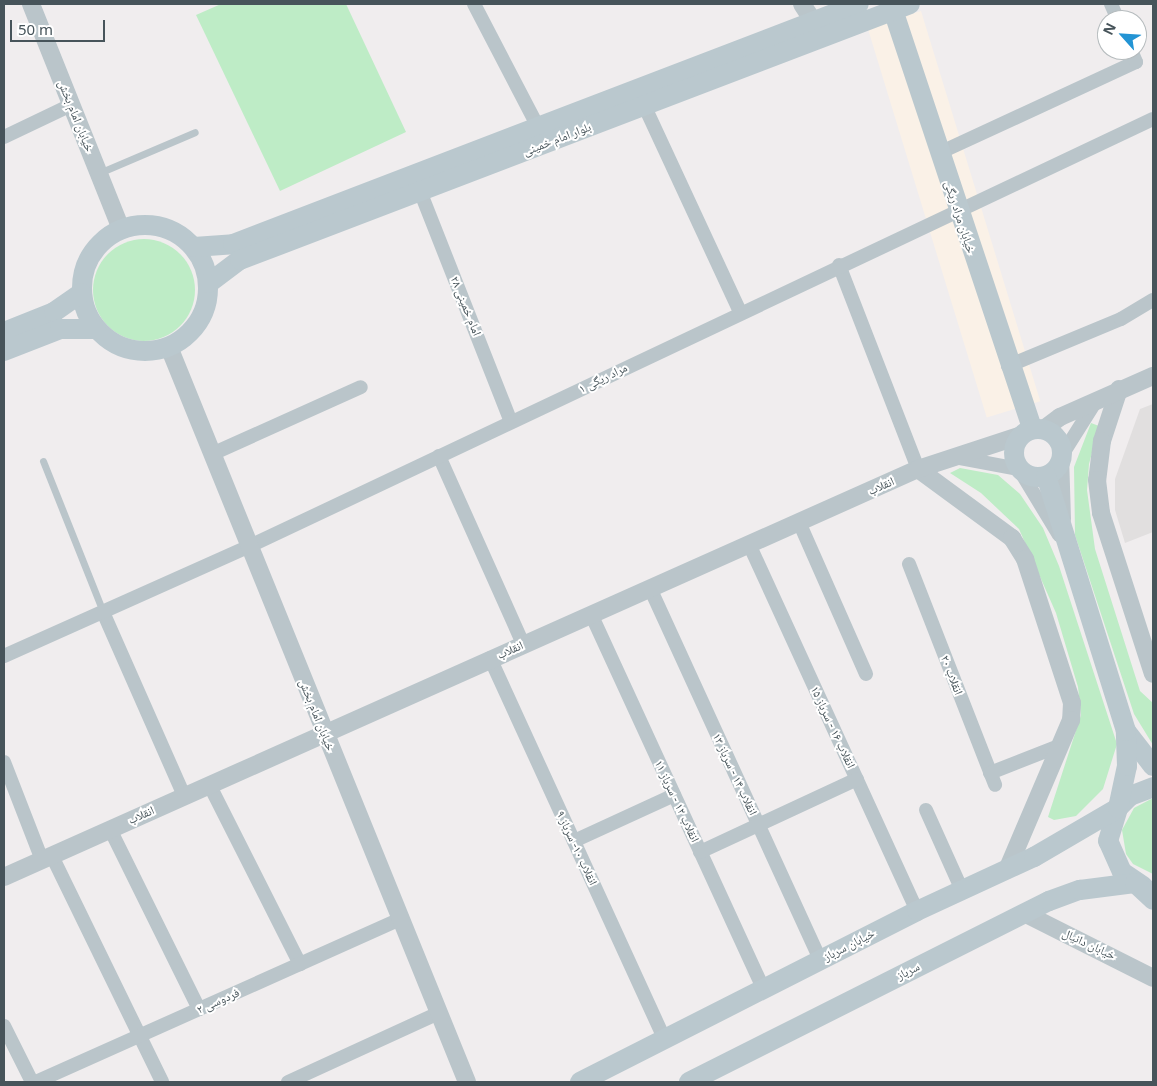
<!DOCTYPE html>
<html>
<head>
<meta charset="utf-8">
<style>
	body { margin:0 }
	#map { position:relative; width:1157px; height:1086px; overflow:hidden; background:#f0edee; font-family:"Noto Sans","Noto Naskh Arabic",sans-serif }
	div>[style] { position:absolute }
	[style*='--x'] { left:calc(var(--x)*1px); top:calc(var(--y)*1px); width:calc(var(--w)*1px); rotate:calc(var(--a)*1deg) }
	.commercial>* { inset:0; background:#faf1e7; transform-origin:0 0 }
	.education>* { inset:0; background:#e1dfdf }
	.green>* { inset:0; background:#beecc6 }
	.round { border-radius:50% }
	.service>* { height:7px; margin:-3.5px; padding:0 3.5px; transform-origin:3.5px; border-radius:3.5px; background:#bac5ca }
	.minor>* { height:14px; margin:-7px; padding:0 7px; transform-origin:7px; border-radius:7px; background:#bac5ca }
	.tertiary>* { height:18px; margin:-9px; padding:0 9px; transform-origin:9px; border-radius:9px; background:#bac5ca }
	.secondary>* { height:20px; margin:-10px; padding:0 10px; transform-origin:10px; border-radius:10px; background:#bac8ce }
	.secondary>.ring { margin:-10px; padding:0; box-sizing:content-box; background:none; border:20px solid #bac8ce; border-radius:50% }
	span { translate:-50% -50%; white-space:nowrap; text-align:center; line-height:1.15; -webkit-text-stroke:4px #fff; paint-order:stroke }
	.street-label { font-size:12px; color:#47545a }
	.frame { position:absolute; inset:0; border:5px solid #47545a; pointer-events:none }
	.north { position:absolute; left:1097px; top:10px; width:50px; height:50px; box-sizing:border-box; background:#fff; border:1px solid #b5bbbd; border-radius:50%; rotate:296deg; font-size:14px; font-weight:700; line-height:20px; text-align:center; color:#47545a }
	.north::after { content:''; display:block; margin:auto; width:18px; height:22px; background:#2394d4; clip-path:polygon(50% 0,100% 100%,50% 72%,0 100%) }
	.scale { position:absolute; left:10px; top:20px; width:95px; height:22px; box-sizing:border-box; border:2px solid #47545a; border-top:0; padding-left:6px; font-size:15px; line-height:18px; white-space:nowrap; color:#47545a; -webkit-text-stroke:4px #fff; paint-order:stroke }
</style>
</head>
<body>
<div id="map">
	<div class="commercial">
		<i style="left:921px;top:11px;width:408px;height:56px;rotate:73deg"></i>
	</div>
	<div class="education">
		<i style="clip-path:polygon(1153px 404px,1153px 532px,1125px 543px,1115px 510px,1115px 479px,1140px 409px)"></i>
	</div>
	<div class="green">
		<i style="clip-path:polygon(221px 4px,346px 4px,406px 132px,280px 191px,196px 15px)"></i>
		<i class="round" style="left:93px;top:239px;width:102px;height:102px"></i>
		<i style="clip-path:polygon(1091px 423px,1099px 426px,1089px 464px,1087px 490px,1095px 549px,1140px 691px,1153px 703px,1153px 745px,1134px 714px,1075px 535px,1074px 467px)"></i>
		<i style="clip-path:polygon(960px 468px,998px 475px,1020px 494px,1043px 528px,1059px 566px,1117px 744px,1103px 789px,1076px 816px,1054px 820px,1048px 817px,1081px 715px,1078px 687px,1056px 613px,1019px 529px,981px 493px,950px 473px)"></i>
		<i style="clip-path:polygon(1153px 798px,1153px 874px,1133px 864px,1126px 854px,1122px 830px,1134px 808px)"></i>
	</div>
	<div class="service">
		<i style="--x:99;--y:173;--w:104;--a:-23.1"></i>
		<i style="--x:43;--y:461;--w:162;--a:68.3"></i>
	</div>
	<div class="minor">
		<i style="--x:474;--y:4;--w:139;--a:62.5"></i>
		<i style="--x:1111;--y:4;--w:17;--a:66"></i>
		<i style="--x:644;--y:105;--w:228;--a:65.1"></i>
		<i style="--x:4;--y:137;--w:74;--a:-25.5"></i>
		<i style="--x:939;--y:153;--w:217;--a:-24.8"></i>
		<i style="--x:1136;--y:62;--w:13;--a:-113"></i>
		<i style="--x:420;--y:191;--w:248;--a:68.5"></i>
		<i style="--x:839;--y:265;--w:219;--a:68.8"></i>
		<i style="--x:1008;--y:366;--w:122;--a:-22.6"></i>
		<i style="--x:1121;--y:319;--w:37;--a:-31"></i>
		<i style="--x:212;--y:454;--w:163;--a:-24.2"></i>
		<i style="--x:439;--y:456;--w:206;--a:65.9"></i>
		<i style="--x:960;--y:458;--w:60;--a:10.6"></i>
		<i style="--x:1019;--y:469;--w:77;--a:58.8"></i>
		<i style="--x:1064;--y:519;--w:64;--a:-91.8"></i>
		<i style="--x:1062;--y:455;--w:64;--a:-57.8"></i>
		<i style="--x:799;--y:522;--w:166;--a:66.2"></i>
		<i style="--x:749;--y:544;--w:404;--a:65.4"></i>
		<i style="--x:909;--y:564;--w:237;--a:68.7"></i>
		<i style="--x:650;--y:588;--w:409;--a:65.4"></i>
		<i style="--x:103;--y:612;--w:201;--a:66.2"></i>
		<i style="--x:591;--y:614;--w:412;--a:65.3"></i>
		<i style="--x:4;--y:656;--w:269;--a:-24.1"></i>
		<i style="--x:250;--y:546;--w:999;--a:-25.31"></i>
		<i style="--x:490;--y:658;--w:418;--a:65.4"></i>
		<i style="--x:4;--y:762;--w:105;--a:68.8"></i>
		<i style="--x:990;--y:773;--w:76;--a:-21.5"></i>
		<i style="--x:209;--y:784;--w:202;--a:63.2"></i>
		<i style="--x:926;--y:810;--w:88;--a:65.8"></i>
		<i style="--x:110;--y:829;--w:201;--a:63.7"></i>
		<i style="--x:574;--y:841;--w:110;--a:-24.7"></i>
		<i style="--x:700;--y:852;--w:173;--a:-24.9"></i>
		<i style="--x:52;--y:856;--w:251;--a:64"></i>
		<i style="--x:4;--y:1026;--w:63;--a:63.4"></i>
		<i style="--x:36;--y:1082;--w:400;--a:-24.1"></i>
		<i style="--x:288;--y:1082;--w:166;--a:-24.6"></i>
	</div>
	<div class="tertiary">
		<i style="--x:31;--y:4;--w:242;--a:68.2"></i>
		<i style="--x:802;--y:4;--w:20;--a:57"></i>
		<i style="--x:169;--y:347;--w:793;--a:67.93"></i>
		<i style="--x:1119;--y:389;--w:55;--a:108.1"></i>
		<i style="--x:1102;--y:441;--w:39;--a:97"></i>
		<i style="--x:1097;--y:480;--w:33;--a:83"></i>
		<i style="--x:1101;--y:513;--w:169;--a:72.1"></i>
		<i style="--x:1044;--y:429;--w:20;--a:-37"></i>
		<i style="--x:1060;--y:417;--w:102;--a:-23.8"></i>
		<i style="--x:918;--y:469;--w:117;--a:36.3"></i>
		<i style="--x:1012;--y:538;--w:25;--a:58"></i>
		<i style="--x:1025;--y:559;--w:151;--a:71.9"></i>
		<i style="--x:1072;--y:703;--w:17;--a:93"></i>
		<i style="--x:1071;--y:720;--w:163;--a:113.1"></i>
		<i style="--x:4;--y:877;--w:1001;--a:-24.06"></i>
		<i style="--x:918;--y:469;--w:109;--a:-18.1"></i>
		<i style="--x:1024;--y:913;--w:144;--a:26.7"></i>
	</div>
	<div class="secondary">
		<i style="--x:891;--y:4;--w:448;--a:71.6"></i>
		<i class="ring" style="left:82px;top:225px;width:106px;height:106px"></i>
		<i style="--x:194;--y:247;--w:39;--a:-4"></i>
		<i style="--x:233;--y:244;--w:670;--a:-20.98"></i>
		<i style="--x:209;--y:283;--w:39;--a:-37"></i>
		<i style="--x:240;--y:260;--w:717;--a:-20.91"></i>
		<i style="--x:4;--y:332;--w:54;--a:-21.8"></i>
		<i style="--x:54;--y:312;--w:33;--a:-35"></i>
		<i style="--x:4;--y:351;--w:60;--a:-21.4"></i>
		<i style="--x:60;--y:329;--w:36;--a:0"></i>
		<i class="ring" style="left:1014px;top:429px;width:28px;height:28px"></i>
		<i style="--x:1126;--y:731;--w:44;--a:52.4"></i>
		<i style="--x:1143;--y:886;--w:25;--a:-146"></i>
		<i style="--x:1122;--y:872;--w:34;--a:-114"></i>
		<i style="--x:1108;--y:841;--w:34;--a:-73"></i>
		<i style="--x:1118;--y:808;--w:17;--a:-45"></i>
		<i style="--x:1130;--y:796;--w:25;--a:-21"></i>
		<i style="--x:580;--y:1082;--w:378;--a:-26.9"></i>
		<i style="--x:917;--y:911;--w:129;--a:-24.8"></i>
		<i style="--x:1034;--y:857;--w:97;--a:-30.3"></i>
		<i style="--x:1118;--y:808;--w:43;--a:-77.9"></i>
		<i style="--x:1127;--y:766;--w:35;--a:-92"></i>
		<i style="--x:1126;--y:731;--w:267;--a:-107.4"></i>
		<i style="--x:689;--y:1082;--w:403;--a:-26.7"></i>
		<i style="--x:1049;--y:901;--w:33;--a:-20"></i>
		<i style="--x:1080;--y:890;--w:55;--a:-7.3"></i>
		<i style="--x:1135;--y:883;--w:25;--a:43"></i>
	</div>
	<div class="street-label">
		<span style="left:76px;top:116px;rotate:68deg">خیابان امام بخش</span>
		<span style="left:557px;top:139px;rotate:-21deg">بلوار امام خمینی</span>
		<span style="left:960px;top:217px;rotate:72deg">خیابان مراد ریگی</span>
		<span style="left:466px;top:306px;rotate:68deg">امام خمینی ۲۸</span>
		<span style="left:603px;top:378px;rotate:-26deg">مراد ریگی ۱</span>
		<span style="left:881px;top:486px;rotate:-24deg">انقلاب</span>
		<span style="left:510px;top:650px;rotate:-24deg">انقلاب</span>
		<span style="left:952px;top:675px;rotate:69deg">انقلاب ۲۰</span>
		<span style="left:317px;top:715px;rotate:68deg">خیابان امام بخش</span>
		<span style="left:833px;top:727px;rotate:65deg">انقلاب ۱۶ - سرباز ۱۵</span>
		<span style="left:735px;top:774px;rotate:65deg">انقلاب ۱۴ - سرباز ۱۳</span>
		<span style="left:677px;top:801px;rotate:65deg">انقلاب ۱۲ - سرباز ۱۱</span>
		<span style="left:141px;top:815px;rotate:-24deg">انقلاب</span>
		<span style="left:577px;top:848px;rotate:65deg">انقلاب ۱۰- سرباز ۹</span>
		<span style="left:1089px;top:944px;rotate:25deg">خیابان دانیال</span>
		<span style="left:849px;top:945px;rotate:-27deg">خیابان سرباز</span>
		<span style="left:908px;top:971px;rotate:-27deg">سرباز</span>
		<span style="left:218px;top:1001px;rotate:-24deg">فردوسی ۲</span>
	</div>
	<div class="frame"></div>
	<div class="north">N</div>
	<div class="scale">50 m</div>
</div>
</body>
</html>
